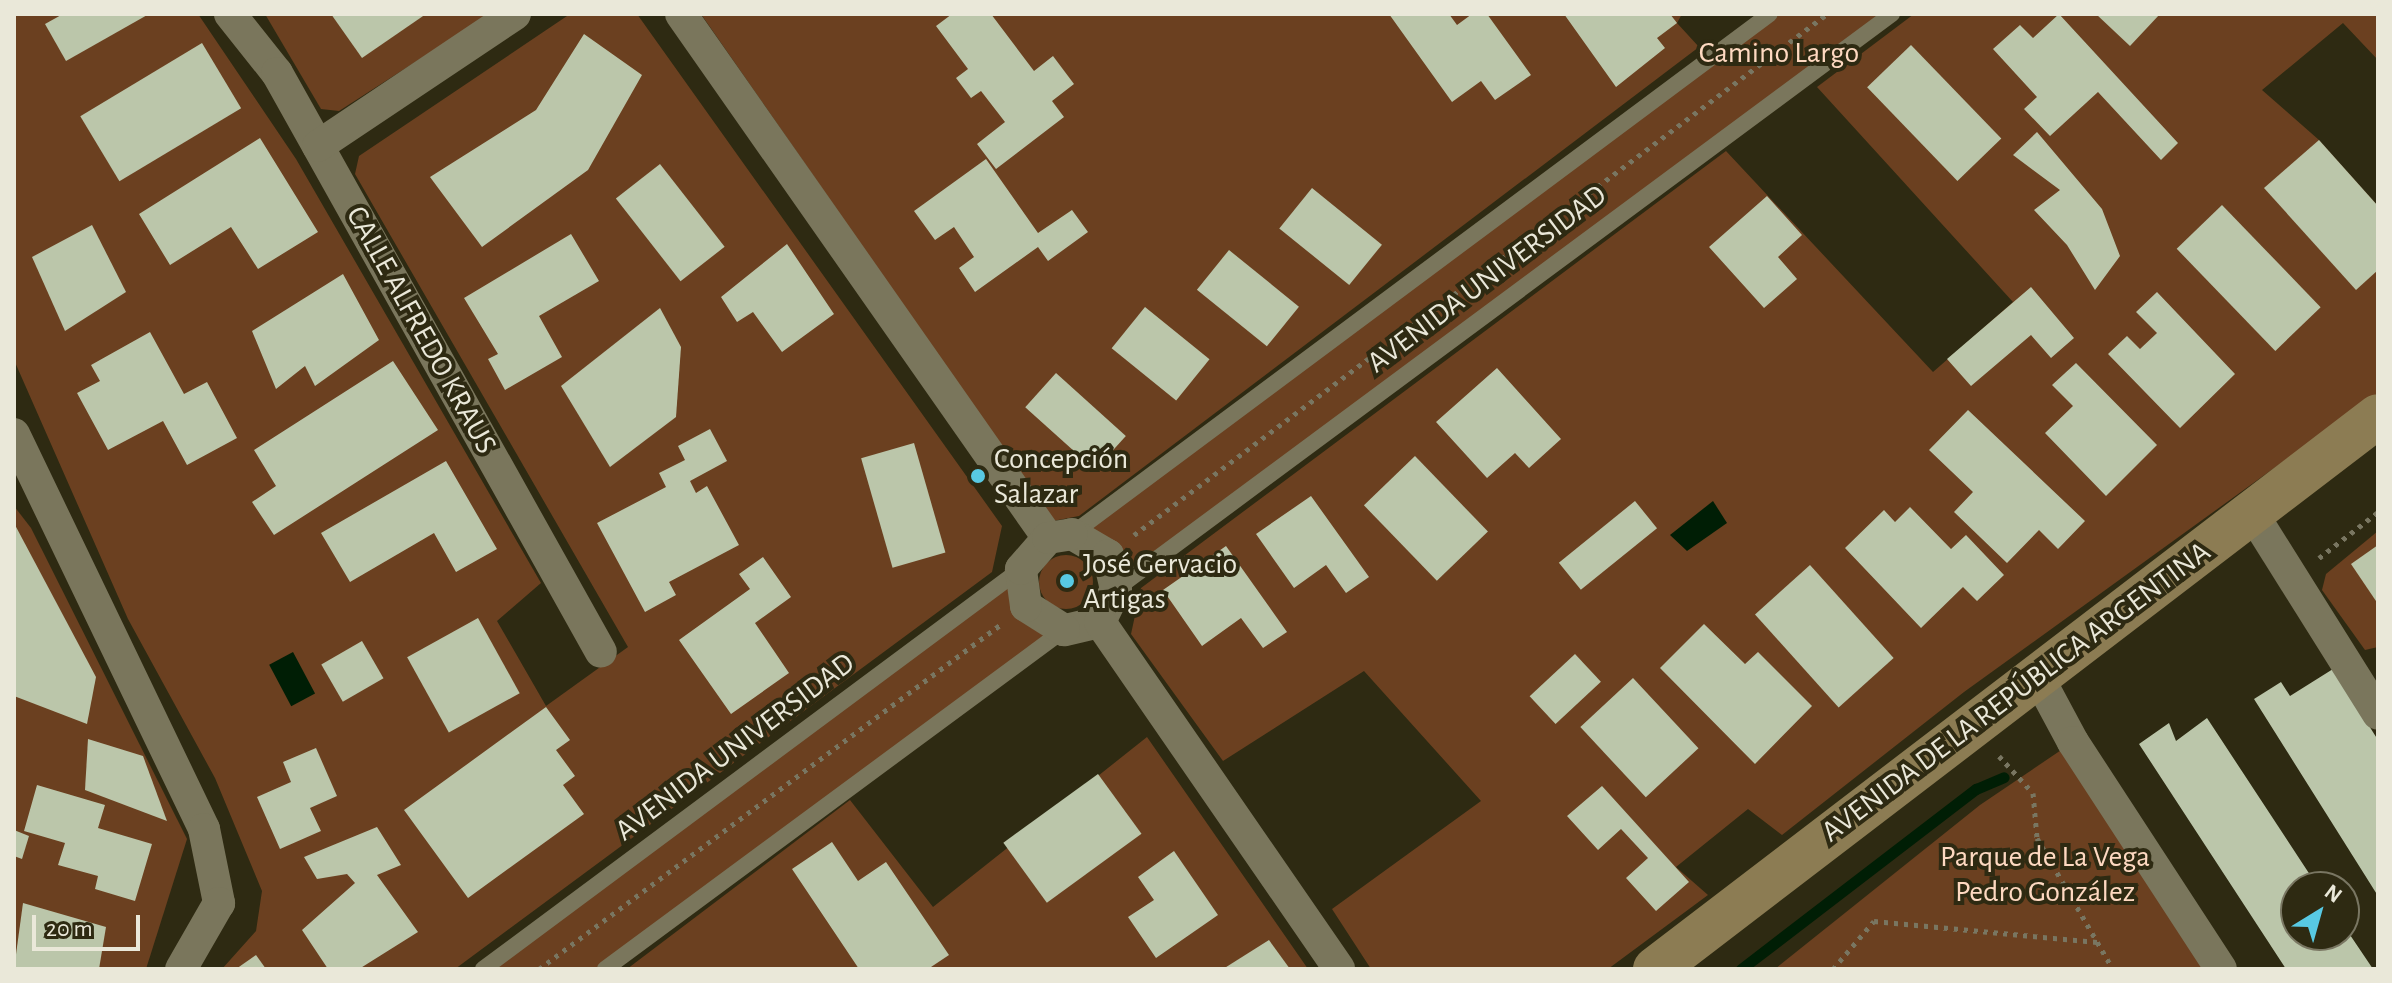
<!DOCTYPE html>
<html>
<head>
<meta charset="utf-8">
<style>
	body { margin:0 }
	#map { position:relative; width:2392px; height:983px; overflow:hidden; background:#2e2a12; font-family:"Alegreya Sans",sans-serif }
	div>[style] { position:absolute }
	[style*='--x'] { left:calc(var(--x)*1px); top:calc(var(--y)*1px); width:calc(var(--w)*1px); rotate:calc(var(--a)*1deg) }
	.green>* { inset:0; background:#6b4020 }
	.round { border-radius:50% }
	.water>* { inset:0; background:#001e05; transform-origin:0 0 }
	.stream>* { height:11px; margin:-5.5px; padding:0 5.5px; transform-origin:5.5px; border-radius:5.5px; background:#001e05 }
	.building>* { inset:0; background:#bbc6aa; transform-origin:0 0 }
	.path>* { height:5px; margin-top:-2.5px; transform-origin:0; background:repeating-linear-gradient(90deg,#797661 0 4px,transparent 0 10px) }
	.lane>* { height:16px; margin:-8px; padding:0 8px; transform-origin:8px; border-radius:8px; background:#7a765c }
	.street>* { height:32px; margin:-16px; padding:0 16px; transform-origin:16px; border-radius:16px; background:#7a765c }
	.secondary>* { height:44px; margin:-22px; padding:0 22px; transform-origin:22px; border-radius:22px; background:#8c7c53 }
	.dots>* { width:22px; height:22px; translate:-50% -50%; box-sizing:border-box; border:4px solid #2e2a12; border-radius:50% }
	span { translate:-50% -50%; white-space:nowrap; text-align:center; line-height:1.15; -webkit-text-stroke:8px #2e2a12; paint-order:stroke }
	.park-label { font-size:30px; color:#fed9c1 }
	.street-label { font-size:30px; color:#eae8d9 }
	.poi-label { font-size:30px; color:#eae8d9 }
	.left { translate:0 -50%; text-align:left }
	.frame { position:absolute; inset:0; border:16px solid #eae8d9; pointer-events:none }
	.north { position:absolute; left:2280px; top:871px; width:80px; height:80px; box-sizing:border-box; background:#2e2a12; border:2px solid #797662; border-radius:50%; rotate:37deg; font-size:22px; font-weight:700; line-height:32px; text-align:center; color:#eae8d9 }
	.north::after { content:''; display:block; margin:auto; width:28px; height:36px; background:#58c9e3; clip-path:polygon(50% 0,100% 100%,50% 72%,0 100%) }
	.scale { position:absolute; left:32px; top:915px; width:108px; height:36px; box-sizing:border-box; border:4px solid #eae8d9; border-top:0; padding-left:10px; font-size:24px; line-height:28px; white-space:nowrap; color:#eae8d9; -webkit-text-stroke:6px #2e2a12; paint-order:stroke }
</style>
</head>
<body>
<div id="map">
	<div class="green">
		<i style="clip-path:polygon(14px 14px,198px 14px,296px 159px,541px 583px,497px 621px,546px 706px,628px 647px,355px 174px,359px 156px,570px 14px,637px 14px,1002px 526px,992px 572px,455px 969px,222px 969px,256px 931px,262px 891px,215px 778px,128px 619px,14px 360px)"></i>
		<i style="clip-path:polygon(265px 14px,490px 14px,339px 111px,321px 109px)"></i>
		<i style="clip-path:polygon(701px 14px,1682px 14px,1677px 23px,1699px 47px,1079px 516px,1053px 521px)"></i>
		<i style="clip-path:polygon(1767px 14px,1892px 14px,1116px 589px,1072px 534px)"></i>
		<i style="clip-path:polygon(1914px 14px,2378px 14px,2378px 60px,2343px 23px,2262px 90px,2319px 140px,2378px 206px,2378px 393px,1964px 692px,1782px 835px,1748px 809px,1676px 867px,1708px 895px,1608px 969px,1371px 969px,1332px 909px,1481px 801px,1364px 671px,1223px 761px,1131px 634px,1141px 588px,1726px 151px,1933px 372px,2013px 302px,1817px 87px)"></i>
		<i style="clip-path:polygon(14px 506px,31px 528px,187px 839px,146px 969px,14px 969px)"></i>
		<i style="clip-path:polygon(2378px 531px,2378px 647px,2365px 650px,2322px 590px,2326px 574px)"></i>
		<i class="round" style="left:1039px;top:555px;width:54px;height:54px"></i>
		<i style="clip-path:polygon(1021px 569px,1064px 630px,605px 969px,481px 969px)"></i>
		<i style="clip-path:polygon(1147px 737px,1308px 969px,627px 969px,850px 800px,933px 907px)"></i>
		<i style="clip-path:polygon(2073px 742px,2221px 969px,1775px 969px,1980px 805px)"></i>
	</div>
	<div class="water">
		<i style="clip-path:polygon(1713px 501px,1727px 523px,1687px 551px,1670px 535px)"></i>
		<i style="left:293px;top:652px;width:47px;height:27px;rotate:62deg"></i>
	</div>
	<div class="stream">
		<i style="--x:1741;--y:969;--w:296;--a:-37.5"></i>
		<i style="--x:1976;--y:789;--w:30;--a:-23"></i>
	</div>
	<div class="building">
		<i style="clip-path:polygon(63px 14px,149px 14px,66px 61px,45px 24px)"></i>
		<i style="clip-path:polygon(331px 14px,426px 14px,362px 58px)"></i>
		<i style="clip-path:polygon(952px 14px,991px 14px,1034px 71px,1053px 56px,1074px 84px,1052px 101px,1064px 117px,996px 169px,977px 144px,1005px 122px,981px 91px,971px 98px,956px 78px,968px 69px,936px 26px)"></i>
		<i style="clip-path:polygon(1389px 14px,1449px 14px,1457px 25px,1472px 14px,1487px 14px,1531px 75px,1495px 100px,1481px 81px,1452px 102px)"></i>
		<i style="clip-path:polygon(1564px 14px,1670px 14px,1677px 23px,1657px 38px,1665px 48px,1616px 87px)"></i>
		<i style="clip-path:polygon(2059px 14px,2178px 143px,2161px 160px,2098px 92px,2050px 136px,2024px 109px,2037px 97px,1993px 49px,2020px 25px,2033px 38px)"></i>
		<i style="clip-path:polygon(2096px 14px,2160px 14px,2130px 46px)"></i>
		<i style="clip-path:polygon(584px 34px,642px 75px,588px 170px,482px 247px,430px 177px,536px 110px)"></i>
		<i style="left:202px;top:43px;width:76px;height:142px;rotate:59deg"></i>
		<i style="left:1911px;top:45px;width:130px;height:61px;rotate:46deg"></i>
		<i style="clip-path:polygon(2037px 132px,2102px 209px,2120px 256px,2095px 290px,2067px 245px,2034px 210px,2060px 190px,2013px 155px)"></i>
		<i style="clip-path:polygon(260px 138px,318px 232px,258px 269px,231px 227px,170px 265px,139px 214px)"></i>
		<i style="clip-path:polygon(2319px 140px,2378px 206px,2378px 270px,2356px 290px,2264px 188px)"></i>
		<i style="clip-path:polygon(986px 159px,1038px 233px,1072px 210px,1088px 232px,1048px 261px,1038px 247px,975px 292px,959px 268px,974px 257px,954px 227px,935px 240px,914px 211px)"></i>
		<i style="left:660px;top:164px;width:105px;height:56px;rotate:52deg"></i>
		<i style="left:1312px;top:188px;width:90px;height:52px;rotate:39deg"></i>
		<i style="clip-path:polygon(1767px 196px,1802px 235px,1778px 257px,1797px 279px,1764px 308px,1709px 247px)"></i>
		<i style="left:2222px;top:205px;width:142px;height:63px;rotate:46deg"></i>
		<i style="clip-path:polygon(92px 225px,126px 292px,65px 331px,32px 257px)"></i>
		<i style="clip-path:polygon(571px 234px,599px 281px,539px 316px,562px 357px,505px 390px,488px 359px,498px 354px,464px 298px)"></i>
		<i style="clip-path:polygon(787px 244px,834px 314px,782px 352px,753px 312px,737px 322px,721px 297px)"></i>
		<i style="left:1229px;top:250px;width:90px;height:51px;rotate:39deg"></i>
		<i style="clip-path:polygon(343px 274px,379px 340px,315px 386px,305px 366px,276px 389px,252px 331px)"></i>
		<i style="clip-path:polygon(2031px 287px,2074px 338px,2051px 358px,2031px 335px,1971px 386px,1947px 359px)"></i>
		<i style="clip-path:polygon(2157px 292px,2235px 374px,2180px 428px,2108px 354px,2127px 336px,2140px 349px,2157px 333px,2136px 312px)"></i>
		<i style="left:1145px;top:307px;width:83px;height:53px;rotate:39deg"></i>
		<i style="clip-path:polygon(660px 308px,681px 347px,676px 417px,610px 467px,561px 386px)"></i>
		<i style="clip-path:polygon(150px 332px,184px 394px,207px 382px,237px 438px,187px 465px,163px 421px,108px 450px,77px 393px,100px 381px,91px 365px)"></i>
		<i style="clip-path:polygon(393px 361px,438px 430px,274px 535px,252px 502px,276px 486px,254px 450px)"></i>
		<i style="clip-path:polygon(2076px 363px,2157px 445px,2106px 496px,2045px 433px,2073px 406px,2052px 385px)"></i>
		<i style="clip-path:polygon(1497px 368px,1561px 439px,1529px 468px,1515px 453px,1487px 478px,1436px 422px)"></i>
		<i style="left:1056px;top:373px;width:94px;height:46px;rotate:42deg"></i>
		<i style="clip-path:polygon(1968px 410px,2085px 521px,2058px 549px,2039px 530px,2007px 563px,1954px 512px,1973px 492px,1929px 450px)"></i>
		<i style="clip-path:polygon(710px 429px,727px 461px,690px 481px,696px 493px,707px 486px,739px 545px,669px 582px,676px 595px,645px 612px,597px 523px,666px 487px,659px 473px,685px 460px,678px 446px)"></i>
		<i style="left:914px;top:443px;width:114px;height:55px;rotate:74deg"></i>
		<i style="left:1415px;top:456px;width:105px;height:71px;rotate:46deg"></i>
		<i style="clip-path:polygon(446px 461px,497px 549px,456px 572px,434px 533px,350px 582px,321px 533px)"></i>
		<i style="clip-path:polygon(1311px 496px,1369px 577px,1346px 593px,1326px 565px,1294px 588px,1256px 534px)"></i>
		<i style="left:1635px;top:501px;width:35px;height:98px;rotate:51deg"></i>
		<i style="clip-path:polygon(1910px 507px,1951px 549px,1966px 535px,2004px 575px,1977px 601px,1963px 587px,1921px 628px,1845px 548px,1884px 510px,1895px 522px)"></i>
		<i style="clip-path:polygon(15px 525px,96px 677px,87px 724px,14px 696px)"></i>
		<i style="clip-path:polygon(2378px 545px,2378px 604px,2351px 564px)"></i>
		<i style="clip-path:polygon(1226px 546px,1287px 632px,1263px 648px,1241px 618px,1202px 646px,1163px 590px)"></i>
		<i style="clip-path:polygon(763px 557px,791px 597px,755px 623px,789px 673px,731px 714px,679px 640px,750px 589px,739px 574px)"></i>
		<i style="left:1810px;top:565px;width:125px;height:74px;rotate:48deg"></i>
		<i style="left:478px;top:618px;width:86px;height:81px;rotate:61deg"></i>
		<i style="clip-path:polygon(1704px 624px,1745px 664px,1758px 652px,1812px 706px,1755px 764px,1660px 668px)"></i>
		<i style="left:362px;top:641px;width:43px;height:47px;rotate:60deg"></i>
		<i style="left:1575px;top:654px;width:38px;height:62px;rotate:47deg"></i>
		<i style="clip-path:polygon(2333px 669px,2378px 740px,2378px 896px,2254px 699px,2281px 682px,2290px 696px)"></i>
		<i style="left:1633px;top:678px;width:96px;height:72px;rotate:47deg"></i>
		<i style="clip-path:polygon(546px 707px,570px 740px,556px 750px,575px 776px,563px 785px,584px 814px,468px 898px,404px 810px)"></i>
		<i style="clip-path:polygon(2207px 718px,2318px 887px,2296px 887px,2296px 935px,2344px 935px,2344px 926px,2373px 969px,2286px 969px,2139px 744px,2169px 723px,2176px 741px)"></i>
		<i style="clip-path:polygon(88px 739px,143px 756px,167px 821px,85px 790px)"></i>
		<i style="clip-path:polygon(316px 748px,337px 796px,310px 808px,321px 831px,280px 849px,257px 797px,291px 782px,283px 762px)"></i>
		<i style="left:1098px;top:774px;width:74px;height:117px;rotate:54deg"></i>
		<i style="clip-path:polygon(37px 785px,105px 805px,98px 828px,152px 844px,135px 901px,95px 889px,98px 876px,58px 865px,65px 843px,24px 831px)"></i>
		<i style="clip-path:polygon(1602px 786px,1689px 882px,1656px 911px,1626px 878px,1648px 858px,1621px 829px,1598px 850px,1567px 816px)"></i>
		<i style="clip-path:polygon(377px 827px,401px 865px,377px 875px,418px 932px,359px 969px,328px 969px,302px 930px,355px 883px,347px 874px,317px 879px,304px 857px)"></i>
		<i style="clip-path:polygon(14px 830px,29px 836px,22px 859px,14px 856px)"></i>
		<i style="clip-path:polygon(832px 842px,858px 881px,886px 862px,949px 955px,928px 969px,859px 969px,792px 869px)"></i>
		<i style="clip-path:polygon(1174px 851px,1218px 915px,1156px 958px,1128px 917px,1154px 900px,1138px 877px)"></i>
		<i style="clip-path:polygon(23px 903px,106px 927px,99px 969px,14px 969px)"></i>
		<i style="clip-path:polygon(1269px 940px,1290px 969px,1223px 969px)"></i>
		<i style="clip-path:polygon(256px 955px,266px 969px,236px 969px)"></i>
	</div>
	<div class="path">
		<i style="--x:1134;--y:535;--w:867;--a:-36.94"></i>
		<i style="--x:2319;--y:558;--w:75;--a:-37.9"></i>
		<i style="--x:1999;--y:756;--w:50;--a:47.4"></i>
		<i style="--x:2033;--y:793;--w:45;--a:84.9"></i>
		<i style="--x:2037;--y:838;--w:151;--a:59.9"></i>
		<i style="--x:539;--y:969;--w:575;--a:-36.73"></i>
		<i style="--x:1833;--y:969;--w:63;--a:-49.5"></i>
		<i style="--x:1874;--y:921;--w:224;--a:5.4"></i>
	</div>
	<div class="lane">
		<i style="--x:1072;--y:534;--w:870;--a:-36.69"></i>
		<i style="--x:1116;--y:589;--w:966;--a:-36.54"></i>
		<i style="--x:483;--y:969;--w:670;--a:-36.63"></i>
		<i style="--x:605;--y:969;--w:571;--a:-36.45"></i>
	</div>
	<div class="street">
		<i style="--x:230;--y:14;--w:75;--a:51.5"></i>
		<i style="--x:277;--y:73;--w:663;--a:60.77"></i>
		<i style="--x:681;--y:14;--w:640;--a:54.99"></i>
		<i style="--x:318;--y:146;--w:237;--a:-33.8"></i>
		<i style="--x:14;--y:434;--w:438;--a:64.3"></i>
		<i style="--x:204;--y:829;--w:76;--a:78.5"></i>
		<i style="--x:219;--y:903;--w:76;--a:119.9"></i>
		<i style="--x:2252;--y:513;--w:237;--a:57.9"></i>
		<i style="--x:1072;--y:534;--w:42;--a:30.3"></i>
		<i style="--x:1108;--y:555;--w:35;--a:77"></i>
		<i style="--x:1116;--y:589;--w:37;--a:116"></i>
		<i style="--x:1100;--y:622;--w:37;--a:167"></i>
		<i style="--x:1064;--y:630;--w:45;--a:-147.7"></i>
		<i style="--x:1026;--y:606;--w:37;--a:-98"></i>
		<i style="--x:1021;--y:569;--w:41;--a:-48.9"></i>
		<i style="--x:1048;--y:538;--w:24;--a:-9"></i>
		<i style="--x:1100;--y:622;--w:421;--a:55.4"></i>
		<i style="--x:2036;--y:673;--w:78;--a:61.8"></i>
		<i style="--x:2073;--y:742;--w:271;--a:56.9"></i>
	</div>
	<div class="secondary">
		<i style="--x:1655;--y:969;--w:910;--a:-37.41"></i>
	</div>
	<div class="dots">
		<i style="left:978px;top:476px;background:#58c9e3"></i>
		<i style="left:1067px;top:581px;background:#58c9e3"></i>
	</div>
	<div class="park-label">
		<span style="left:1779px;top:53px">Camino Largo</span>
		<span style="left:2045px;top:874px">Parque de La Vega<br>Pedro González</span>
	</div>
	<div class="street-label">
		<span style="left:1487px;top:279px;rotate:-37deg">AVENIDA UNIVERSIDAD</span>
		<span style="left:421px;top:330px;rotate:61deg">CALLE ALFREDO KRAUS</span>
		<span style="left:2016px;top:692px;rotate:-37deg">AVENIDA DE LA REPÚBLICA ARGENTINA</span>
		<span style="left:735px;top:747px;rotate:-37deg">AVENIDA UNIVERSIDAD</span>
	</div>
	<div class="poi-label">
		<span class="left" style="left:994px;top:476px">Concepción<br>Salazar</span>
		<span class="left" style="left:1083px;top:581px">José Gervacio<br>Artigas</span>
	</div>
	<div class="frame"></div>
	<div class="north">N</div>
	<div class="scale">20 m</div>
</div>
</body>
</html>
